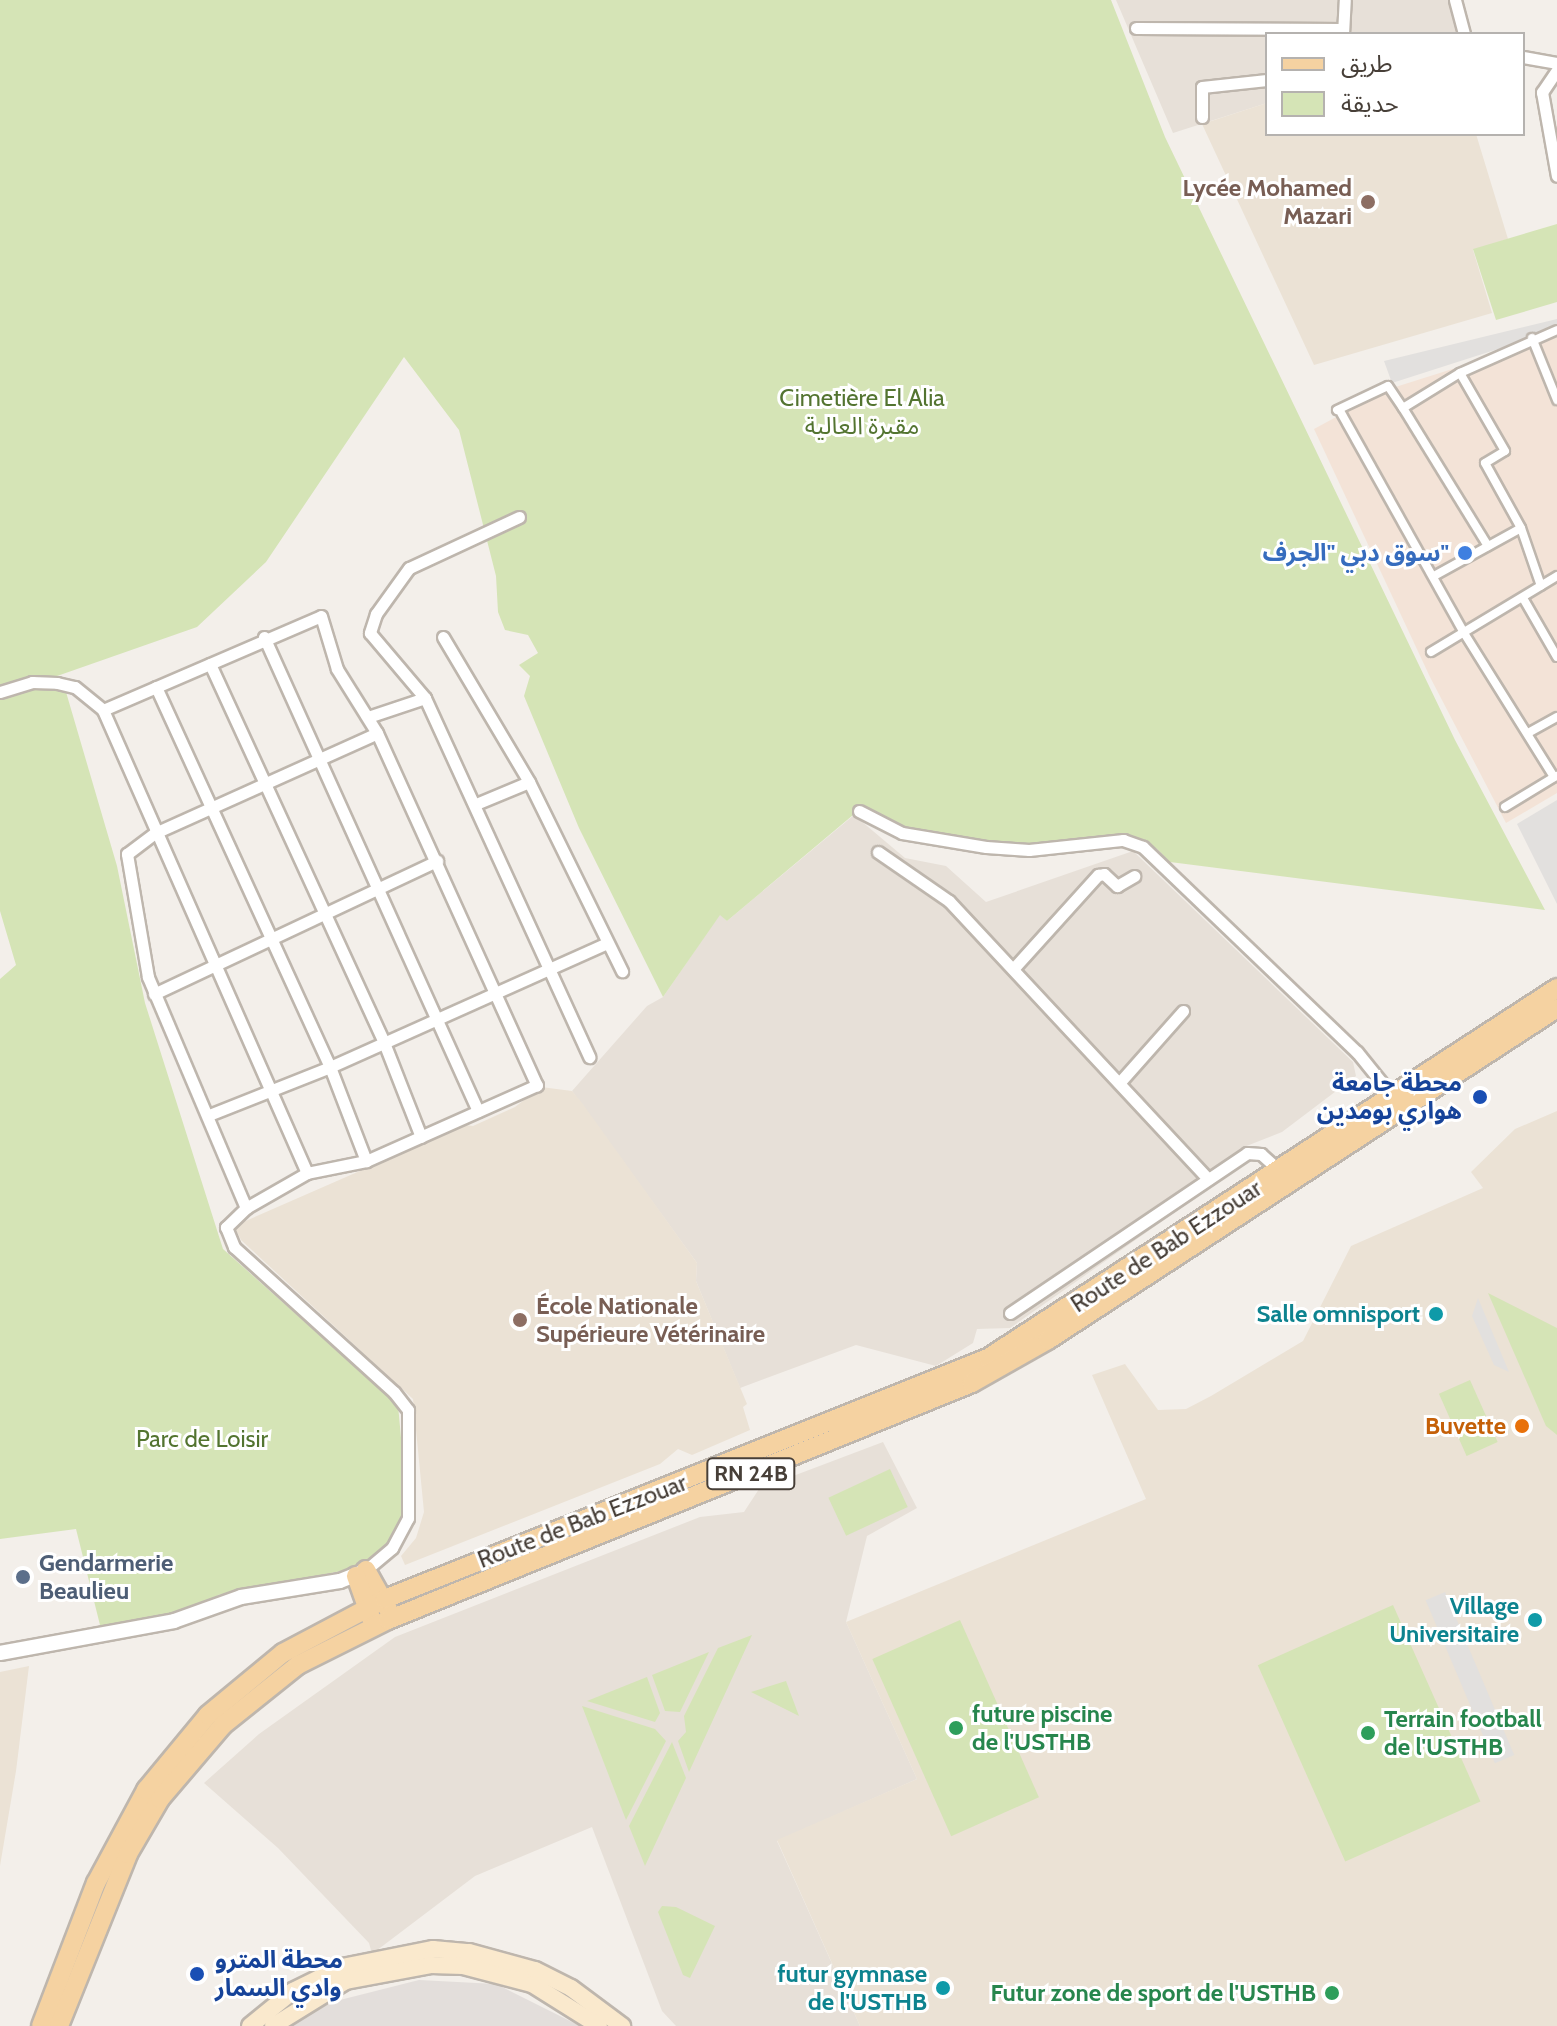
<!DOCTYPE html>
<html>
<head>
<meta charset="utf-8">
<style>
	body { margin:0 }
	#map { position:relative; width:1557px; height:2026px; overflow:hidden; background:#f3efea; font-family:Cabin,"Noto Sans Arabic",sans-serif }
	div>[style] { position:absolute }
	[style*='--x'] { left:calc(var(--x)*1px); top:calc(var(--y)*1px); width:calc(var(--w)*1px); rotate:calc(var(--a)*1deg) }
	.residential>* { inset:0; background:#e7e0d8 }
	.commercial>* { inset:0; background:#f3e3d7 }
	.industrial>* { inset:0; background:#e3dedb }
	.education>* { inset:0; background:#ebe2d5 }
	.green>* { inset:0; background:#d5e4b6; transform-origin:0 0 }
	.parking>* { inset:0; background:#e2e0de; transform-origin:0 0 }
	.roads { filter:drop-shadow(2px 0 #beb6ad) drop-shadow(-2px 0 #beb6ad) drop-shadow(0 2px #beb6ad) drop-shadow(0 -2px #beb6ad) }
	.pedestrian>* { height:8px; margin:-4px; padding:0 4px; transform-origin:4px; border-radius:4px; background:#fff }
	.minor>* { height:11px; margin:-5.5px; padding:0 5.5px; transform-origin:5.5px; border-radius:5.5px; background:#fff }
	.tertiary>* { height:14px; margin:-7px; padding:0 7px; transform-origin:7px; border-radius:7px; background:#fff }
	.secondary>* { height:16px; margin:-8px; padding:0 8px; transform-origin:8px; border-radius:8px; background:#fae9cd }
	.primary>* { height:18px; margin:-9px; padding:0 9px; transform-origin:9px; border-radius:9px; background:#f5d2a1 }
	.dots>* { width:22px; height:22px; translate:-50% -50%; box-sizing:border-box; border:4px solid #fff; border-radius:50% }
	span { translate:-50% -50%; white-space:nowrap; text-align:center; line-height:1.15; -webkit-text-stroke:6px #fff; paint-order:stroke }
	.shield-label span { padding:2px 6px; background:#fff; border:2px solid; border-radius:6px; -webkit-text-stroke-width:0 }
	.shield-label { font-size:22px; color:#473f38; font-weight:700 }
	.education-label { font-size:24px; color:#785e54; font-weight:700 }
	.right { translate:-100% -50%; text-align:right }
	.left { translate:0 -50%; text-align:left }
	.park-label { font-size:24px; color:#537430 }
	.shop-label { font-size:24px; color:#366cbe; font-weight:700 }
	.transit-label { font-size:24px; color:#164399; font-weight:700 }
	.street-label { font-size:24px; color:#473f38 }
	.culture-label { font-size:24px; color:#0d838f; font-weight:700 }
	.food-label { font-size:24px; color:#c56008; font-weight:700 }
	.service-label { font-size:24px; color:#4e5e75; font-weight:700 }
	.leisure-label { font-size:24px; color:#27864d; font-weight:700 }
	.legend { position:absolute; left:1265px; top:32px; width:260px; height:104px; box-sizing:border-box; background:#fff; border:2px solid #b5b2af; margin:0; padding:10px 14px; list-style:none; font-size:24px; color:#473f38 }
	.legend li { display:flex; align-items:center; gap:16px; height:40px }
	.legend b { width:40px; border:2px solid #b5b2af }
</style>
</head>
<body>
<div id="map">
	<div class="residential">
		<i style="clip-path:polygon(1116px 0,1456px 0,1462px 34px,1267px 34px,1267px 103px,1173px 133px)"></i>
		<i style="clip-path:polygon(854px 815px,905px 858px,946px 866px,986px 902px,1133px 851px,1353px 1062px,1356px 1076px,1282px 1132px,1244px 1147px,1251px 1159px,1010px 1328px,977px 1329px,973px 1343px,936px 1366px,856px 1345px,740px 1388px,696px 1281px,697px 1263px,572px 1091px,647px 1006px,663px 997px,720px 914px,727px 921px)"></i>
		<i style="clip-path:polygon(883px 1442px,917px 1508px,867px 1536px,846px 1622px,917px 1779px,777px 1841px,860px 2026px,676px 2026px,662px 2011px,592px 1827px,475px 1876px,372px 1954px,369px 1943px,278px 1848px,204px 1783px,259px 1734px,395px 1637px,700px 1517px,744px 1512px,759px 1489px)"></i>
	</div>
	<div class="commercial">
		<i style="clip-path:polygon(1557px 336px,1557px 793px,1506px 823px,1430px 677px,1314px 429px,1386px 390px)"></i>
	</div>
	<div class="industrial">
		<i style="clip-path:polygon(419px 1980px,496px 1984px,580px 2026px,289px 2026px,332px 2002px)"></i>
	</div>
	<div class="education">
		<i style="clip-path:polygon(1267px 103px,1267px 134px,1476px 134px,1508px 239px,1473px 250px,1492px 313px,1314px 365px,1202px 124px)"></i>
		<i style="clip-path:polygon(541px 1087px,572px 1091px,582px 1103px,697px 1263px,696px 1281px,747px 1404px,743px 1407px,750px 1430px,692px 1455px,678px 1449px,660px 1464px,405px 1565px,401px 1556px,416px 1538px,424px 1512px,413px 1399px,241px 1240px,234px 1226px,465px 1125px,473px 1126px,515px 1107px)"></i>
		<i style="clip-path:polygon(1557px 1111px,1557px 2026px,860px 2026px,777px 1840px,917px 1779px,846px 1622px,1146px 1499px,1092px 1375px,1125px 1364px,1158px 1410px,1186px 1409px,1211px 1396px,1303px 1341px,1351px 1246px,1483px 1188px,1471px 1172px,1515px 1129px)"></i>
		<i style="clip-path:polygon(29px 1666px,16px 1771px,0 1866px,0 1672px)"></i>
	</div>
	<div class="green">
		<i style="clip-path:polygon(0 0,1111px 0,1165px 137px,1455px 740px,1545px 910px,1170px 862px,1157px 849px,1131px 838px,1016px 848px,896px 826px,859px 810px,727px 921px,720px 915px,663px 997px,579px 828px,524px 696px,530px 676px,519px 665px,538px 653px,528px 635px,505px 630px,498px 612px,496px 576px,459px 430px,404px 357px,266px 562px,197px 627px,0 696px)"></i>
		<i style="clip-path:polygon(1557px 224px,1557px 302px,1496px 320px,1473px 249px)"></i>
		<i style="clip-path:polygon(37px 688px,66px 692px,117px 866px,145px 1003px,223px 1249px,398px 1405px,407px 1503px,402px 1531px,367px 1566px,218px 1595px,208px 1610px,101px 1629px,76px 1529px,0 1539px,0 979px,16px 965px,0 911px,0 699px)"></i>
		<i style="clip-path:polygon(1488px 1293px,1557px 1328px,1557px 1435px,1546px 1426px)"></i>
		<i style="left:1470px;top:1380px;width:68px;height:34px;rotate:66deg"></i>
		<i style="left:890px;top:1469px;width:42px;height:68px;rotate:65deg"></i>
		<i style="left:1393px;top:1605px;width:215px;height:148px;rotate:66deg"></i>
		<i style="left:960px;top:1620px;width:194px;height:96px;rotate:66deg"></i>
		<i style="clip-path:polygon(752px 1635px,689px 1772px,678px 1741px,686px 1732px,684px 1716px,718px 1648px)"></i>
		<i style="clip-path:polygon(709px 1652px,680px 1712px,665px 1711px,652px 1675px)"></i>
		<i style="clip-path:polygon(647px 1677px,660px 1713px,655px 1722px,587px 1701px)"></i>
		<i style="clip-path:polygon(786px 1681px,799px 1716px,751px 1692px)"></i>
		<i style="clip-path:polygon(582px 1706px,655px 1729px,666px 1741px,626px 1820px)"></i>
		<i style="clip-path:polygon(672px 1742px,686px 1778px,645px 1866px,629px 1826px)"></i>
		<i style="clip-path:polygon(662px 1906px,676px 1907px,715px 1926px,690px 1978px,683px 1975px,658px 1912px)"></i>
	</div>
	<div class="parking">
		<i style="clip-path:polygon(1557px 319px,1557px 330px,1392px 383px,1384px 361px)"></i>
		<i style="clip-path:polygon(1557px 800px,1557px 904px,1517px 824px)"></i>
		<i style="clip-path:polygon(1478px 1298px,1509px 1372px,1494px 1365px,1472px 1316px)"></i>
		<i style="left:1445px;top:1592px;width:177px;height:21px;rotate:67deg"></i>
	</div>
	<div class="roads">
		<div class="pedestrian">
			<i style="--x:1532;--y:338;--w:67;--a:68"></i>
			<i style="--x:1403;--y:408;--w:162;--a:58.4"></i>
			<i style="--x:1337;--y:410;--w:56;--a:-25.2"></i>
			<i style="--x:1388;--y:386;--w:27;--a:56"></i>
			<i style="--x:1403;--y:408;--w:67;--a:-31.6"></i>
			<i style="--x:1460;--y:373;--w:106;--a:-23.9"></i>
			<i style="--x:1340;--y:411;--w:254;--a:60.8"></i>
			<i style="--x:1464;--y:633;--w:170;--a:58"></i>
			<i style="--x:1521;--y:528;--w:61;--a:71"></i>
			<i style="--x:1434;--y:576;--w:99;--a:-28.9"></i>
			<i style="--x:1521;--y:528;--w:74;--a:-119"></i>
			<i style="--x:1485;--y:463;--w:23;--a:-31"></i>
			<i style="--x:1505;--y:451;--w:90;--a:-120"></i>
			<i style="--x:1523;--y:598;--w:68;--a:60"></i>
			<i style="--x:1431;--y:652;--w:147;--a:-31.1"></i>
			<i style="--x:1528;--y:733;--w:33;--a:-29"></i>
			<i style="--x:1505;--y:807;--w:60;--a:-31.3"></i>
		</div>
		<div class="minor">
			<i style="--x:1455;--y:0;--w:35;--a:75"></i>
			<i style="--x:1136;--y:28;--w:207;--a:0.3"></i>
			<i style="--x:1343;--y:34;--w:34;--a:-87"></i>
			<i style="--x:1523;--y:57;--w:35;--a:10"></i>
			<i style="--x:1557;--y:70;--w:27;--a:124"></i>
			<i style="--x:1542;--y:92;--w:85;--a:79.9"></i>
			<i style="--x:1202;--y:117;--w:30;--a:-90"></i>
			<i style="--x:1202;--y:87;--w:65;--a:-6.1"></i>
			<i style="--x:519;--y:517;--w:121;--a:155.1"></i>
			<i style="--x:409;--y:568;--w:57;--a:125.7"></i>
			<i style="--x:376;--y:614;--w:20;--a:108"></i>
			<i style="--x:370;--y:633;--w:85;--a:49.8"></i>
			<i style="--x:425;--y:698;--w:395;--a:65.4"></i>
			<i style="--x:264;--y:637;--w:520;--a:65.7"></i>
			<i style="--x:443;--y:637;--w:169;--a:59.3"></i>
			<i style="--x:529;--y:782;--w:211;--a:63.8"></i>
			<i style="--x:210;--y:664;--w:414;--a:65.3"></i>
			<i style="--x:383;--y:1040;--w:104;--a:68.6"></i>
			<i style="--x:156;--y:687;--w:418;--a:65.4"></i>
			<i style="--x:330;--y:1067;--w:101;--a:69"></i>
			<i style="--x:0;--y:692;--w:34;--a:-17"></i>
			<i style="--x:32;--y:682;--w:25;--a:2"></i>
			<i style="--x:57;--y:683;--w:18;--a:13"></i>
			<i style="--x:75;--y:687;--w:36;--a:39"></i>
			<i style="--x:103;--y:710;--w:506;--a:66.22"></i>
			<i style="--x:103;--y:710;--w:237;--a:-23.3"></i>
			<i style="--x:321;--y:616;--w:55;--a:73.2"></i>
			<i style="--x:337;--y:669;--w:75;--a:58"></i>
			<i style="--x:377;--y:733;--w:387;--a:65.6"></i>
			<i style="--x:537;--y:1085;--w:187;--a:156"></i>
			<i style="--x:366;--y:1161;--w:60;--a:168.5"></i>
			<i style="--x:307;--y:1173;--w:70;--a:150.2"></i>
			<i style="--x:246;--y:1208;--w:28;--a:136"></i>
			<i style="--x:226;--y:1227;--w:22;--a:68"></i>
			<i style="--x:234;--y:1247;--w:216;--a:42.2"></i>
			<i style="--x:394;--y:1392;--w:23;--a:52"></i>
			<i style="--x:408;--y:1410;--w:108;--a:90"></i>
			<i style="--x:408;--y:1518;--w:34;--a:118"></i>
			<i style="--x:392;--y:1548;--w:34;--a:140"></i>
			<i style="--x:368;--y:717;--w:60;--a:-18.4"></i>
			<i style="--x:476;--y:804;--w:57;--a:-22.5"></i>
			<i style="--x:859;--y:811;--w:48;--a:27.1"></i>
			<i style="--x:902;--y:833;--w:85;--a:9.5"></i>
			<i style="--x:986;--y:847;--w:43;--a:4"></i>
			<i style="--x:1029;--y:850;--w:95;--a:-6.1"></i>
			<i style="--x:1123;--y:840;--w:21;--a:19"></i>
			<i style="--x:1143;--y:847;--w:296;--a:43.8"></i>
			<i style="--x:1357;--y:1052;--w:59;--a:51.2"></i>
			<i style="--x:878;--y:852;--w:86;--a:34.6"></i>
			<i style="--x:949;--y:901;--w:380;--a:47"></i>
			<i style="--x:1013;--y:969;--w:127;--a:-47.9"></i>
			<i style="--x:1098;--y:875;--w:6;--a:-9"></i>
			<i style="--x:1104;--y:874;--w:18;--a:43"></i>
			<i style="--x:1117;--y:886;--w:20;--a:-30"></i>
			<i style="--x:154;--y:994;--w:313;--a:-25.2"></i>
			<i style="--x:1120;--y:1082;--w:95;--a:-48.4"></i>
			<i style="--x:209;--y:1115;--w:130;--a:-21.6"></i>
			<i style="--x:330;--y:1067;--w:303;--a:-24.1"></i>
			<i style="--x:246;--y:1208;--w:251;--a:-113"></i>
			<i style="--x:148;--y:977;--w:125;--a:-99.7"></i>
			<i style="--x:127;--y:854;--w:35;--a:-37"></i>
			<i style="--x:155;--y:833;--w:243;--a:-24.2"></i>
			<i style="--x:1010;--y:1313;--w:286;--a:-34"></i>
			<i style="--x:1247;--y:1153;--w:14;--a:4"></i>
			<i style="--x:1261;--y:1154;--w:25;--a:42"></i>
		</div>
		<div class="tertiary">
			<i style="--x:0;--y:1653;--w:177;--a:-10.4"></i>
			<i style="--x:174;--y:1621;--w:71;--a:-19.7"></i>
			<i style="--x:241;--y:1597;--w:100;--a:-9.2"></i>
			<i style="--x:340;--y:1581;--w:27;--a:-22"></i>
		</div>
		<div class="secondary">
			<i style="--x:250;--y:2026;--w:55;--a:-39.1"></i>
			<i style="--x:293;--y:1991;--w:55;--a:-26.1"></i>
			<i style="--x:342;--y:1967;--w:93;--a:-11.2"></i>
			<i style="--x:433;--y:1949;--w:36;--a:5"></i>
			<i style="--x:469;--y:1952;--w:68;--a:15.3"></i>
			<i style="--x:535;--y:1970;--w:40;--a:26.6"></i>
			<i style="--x:571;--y:1988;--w:64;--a:36.7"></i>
			<i style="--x:273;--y:2026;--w:86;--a:-31.7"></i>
			<i style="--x:346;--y:1981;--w:86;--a:-10.7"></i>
			<i style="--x:431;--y:1965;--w:32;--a:2"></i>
			<i style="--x:463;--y:1966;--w:71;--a:14.6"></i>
			<i style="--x:532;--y:1984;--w:79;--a:32.1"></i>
		</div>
		<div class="primary">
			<i style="--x:366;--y:1570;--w:45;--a:60.6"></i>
			<i style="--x:356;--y:1576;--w:45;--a:70.3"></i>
			<i style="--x:41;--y:2026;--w:153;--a:-69"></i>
			<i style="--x:96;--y:1883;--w:106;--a:-61.7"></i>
			<i style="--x:146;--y:1790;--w:97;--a:-50.4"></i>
			<i style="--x:208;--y:1715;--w:97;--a:-39.6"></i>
			<i style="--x:283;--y:1653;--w:115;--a:-27.9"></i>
			<i style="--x:385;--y:1599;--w:649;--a:-21.79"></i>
			<i style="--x:988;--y:1358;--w:679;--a:-33.03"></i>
			<i style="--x:59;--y:2026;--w:185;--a:-68.1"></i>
			<i style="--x:128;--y:1854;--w:64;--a:-59.8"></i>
			<i style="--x:160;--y:1799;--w:97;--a:-49.6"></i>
			<i style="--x:223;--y:1725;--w:96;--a:-38.7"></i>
			<i style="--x:298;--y:1665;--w:101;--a:-26.6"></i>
			<i style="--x:388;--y:1620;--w:630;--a:-22.09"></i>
			<i style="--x:972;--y:1383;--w:87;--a:-29.5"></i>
			<i style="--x:1048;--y:1340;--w:608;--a:-33.11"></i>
		</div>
	</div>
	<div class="dots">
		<i style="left:1368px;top:202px;background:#8d6e63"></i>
		<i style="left:1465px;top:553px;background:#3f7fe0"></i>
		<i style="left:1480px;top:1097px;background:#1a4fb4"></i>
		<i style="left:1436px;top:1314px;background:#0f9aa8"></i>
		<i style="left:520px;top:1320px;background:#8d6e63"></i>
		<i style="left:1522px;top:1426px;background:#e8710a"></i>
		<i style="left:23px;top:1577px;background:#5c6f8a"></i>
		<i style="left:1535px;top:1620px;background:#0f9aa8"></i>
		<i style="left:956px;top:1728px;background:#2e9e5b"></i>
		<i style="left:1368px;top:1733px;background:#2e9e5b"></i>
		<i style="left:197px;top:1974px;background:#1a4fb4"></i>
		<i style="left:943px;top:1988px;background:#0f9aa8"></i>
		<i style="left:1332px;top:1993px;background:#2e9e5b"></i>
	</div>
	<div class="shield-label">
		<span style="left:751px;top:1474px">RN 24B</span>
	</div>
	<div class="education-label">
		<span class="right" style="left:1352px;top:202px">Lycée Mohamed<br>Mazari</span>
		<span class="left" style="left:536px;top:1320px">École Nationale<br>Supérieure Vétérinaire</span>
	</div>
	<div class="park-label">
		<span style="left:862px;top:412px">Cimetière El Alia<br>مقبرة العالية</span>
		<span style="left:202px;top:1439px">Parc de Loisir</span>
	</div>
	<div class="shop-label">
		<span class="right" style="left:1449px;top:553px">سوق دبي "الجرف"</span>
	</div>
	<div class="transit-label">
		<span class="right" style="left:1462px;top:1097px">محطة جامعة<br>هواري بومدين</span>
		<span class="left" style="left:215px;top:1974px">محطة المترو<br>وادي السمار</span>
	</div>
	<div class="street-label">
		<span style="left:1166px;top:1246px;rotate:-33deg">Route de Bab Ezzouar</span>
		<span style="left:582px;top:1521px;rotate:-21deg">Route de Bab Ezzouar</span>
	</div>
	<div class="culture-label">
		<span class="right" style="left:1420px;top:1314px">Salle omnisport</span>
		<span class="right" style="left:1519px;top:1620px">Village<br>Universitaire</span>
		<span class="right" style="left:927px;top:1988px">futur gymnase<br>de l'USTHB</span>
	</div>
	<div class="food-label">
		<span class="right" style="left:1506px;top:1426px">Buvette</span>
	</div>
	<div class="service-label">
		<span class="left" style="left:39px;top:1577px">Gendarmerie<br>Beaulieu</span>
	</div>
	<div class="leisure-label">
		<span class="left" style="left:972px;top:1728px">future piscine<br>de l'USTHB</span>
		<span class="left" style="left:1384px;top:1733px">Terrain football<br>de l'USTHB</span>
		<span class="right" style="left:1316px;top:1993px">Futur zone de sport de l'USTHB</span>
	</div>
	<ul class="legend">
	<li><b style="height:10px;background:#f5d2a1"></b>طريق</li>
	<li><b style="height:22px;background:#d5e4b6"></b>حديقة</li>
	</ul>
</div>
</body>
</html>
